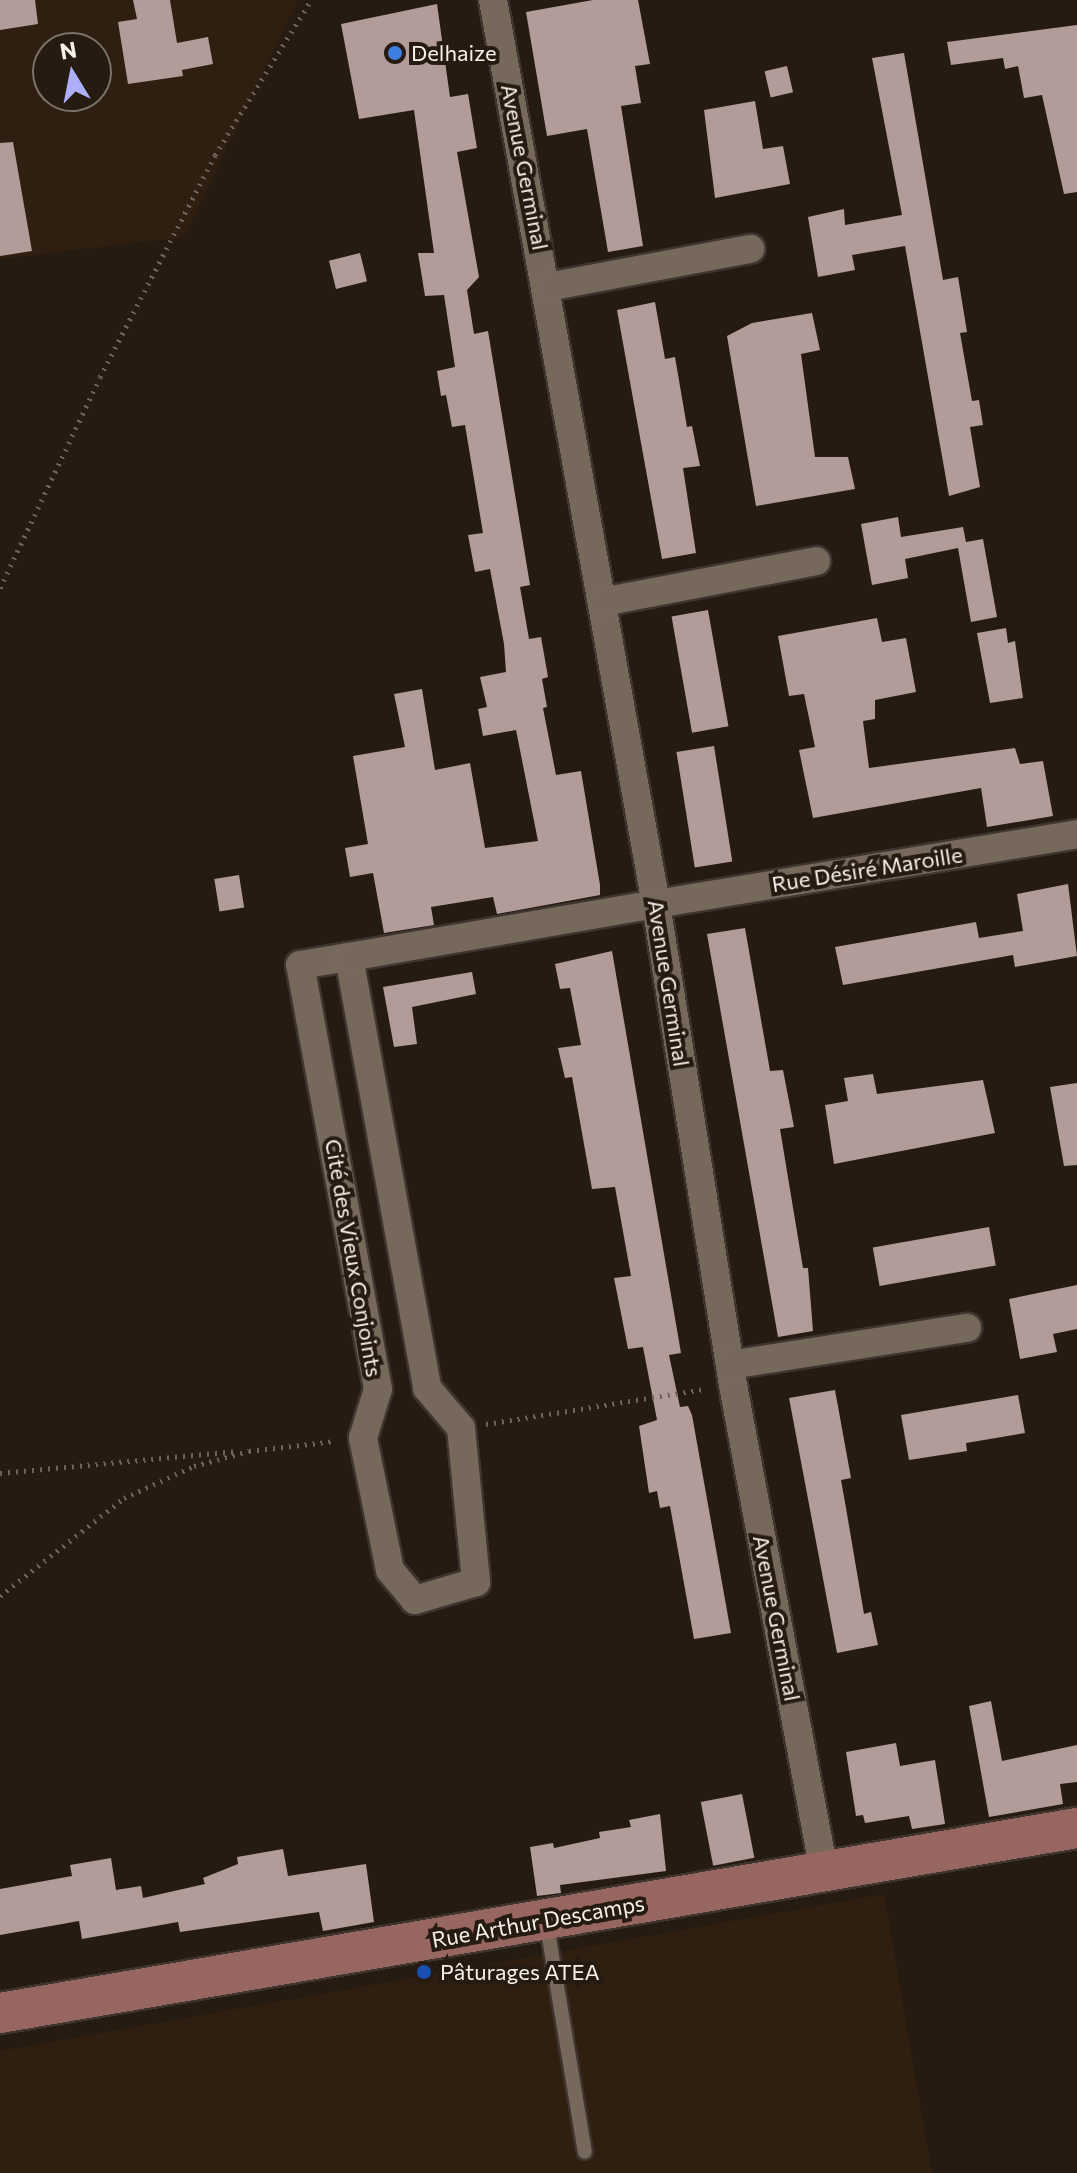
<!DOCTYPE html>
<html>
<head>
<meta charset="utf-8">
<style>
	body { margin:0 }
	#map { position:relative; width:1077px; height:2173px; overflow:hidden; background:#261b11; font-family:Commissioner,sans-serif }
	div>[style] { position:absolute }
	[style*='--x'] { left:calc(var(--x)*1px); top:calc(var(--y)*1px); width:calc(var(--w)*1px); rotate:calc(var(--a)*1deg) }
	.built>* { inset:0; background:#2f1f10 }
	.building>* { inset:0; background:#b19c9a; transform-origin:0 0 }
	.path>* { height:5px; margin-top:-2.5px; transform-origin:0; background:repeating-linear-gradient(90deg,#6d635a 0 2px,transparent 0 8px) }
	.roads { filter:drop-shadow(2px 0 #3e352f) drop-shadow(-2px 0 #3e352f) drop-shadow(0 2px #3e352f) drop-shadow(0 -2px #3e352f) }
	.lane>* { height:14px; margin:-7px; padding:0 7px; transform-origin:7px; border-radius:7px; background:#76695c }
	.street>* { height:28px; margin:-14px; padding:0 14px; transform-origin:14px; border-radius:14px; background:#76695c }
	.secondary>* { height:40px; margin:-20px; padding:0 20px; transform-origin:20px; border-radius:20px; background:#986660 }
	.dots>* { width:22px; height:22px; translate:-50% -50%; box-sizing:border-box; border:4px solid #261b11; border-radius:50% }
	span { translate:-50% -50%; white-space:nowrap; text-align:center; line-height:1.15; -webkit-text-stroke:8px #261b11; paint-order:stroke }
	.poi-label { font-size:22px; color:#f8f1e9 }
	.left { translate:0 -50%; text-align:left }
	.street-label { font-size:22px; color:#f8f1e9 }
	.north { position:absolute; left:32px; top:32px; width:80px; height:80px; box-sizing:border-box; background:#261b11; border:2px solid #7a7167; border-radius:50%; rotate:350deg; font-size:22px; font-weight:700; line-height:32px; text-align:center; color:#f8f1e9 }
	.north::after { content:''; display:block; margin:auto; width:28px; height:36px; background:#adaffb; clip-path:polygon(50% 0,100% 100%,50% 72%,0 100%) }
</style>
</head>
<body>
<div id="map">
	<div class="built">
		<i style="clip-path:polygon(evenodd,0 0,298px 0,184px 237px,0 259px,0 0,48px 48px,96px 48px,96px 96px,48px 96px,48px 48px)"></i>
		<i style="clip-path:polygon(884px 1894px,932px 2173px,0 2173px,0 2051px)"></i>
	</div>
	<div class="building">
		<i style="clip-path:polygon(0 0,35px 0,38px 24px,0 30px)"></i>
		<i style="clip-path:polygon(133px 0,170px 0,177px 43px,208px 37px,213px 64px,182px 70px,183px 76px,128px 84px,118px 22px,137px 19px)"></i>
		<i style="clip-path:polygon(593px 0,638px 0,650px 64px,635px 66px,641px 103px,621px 106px,643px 246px,608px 252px,587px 129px,547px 136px,526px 12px)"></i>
		<i style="clip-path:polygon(437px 4px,450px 97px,468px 94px,477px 148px,457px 152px,479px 277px,467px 290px,474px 334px,488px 331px,530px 585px,520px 587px,529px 639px,541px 637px,548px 677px,542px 679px,547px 707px,543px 708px,556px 775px,581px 771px,600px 885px,600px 895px,497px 914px,493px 897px,431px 907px,434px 925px,384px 933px,373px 873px,350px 877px,345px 848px,368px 844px,353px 756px,405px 747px,394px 694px,422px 689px,435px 770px,470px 763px,485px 848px,538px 841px,516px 730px,483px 736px,478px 709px,487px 707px,480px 677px,506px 672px,504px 644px,490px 569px,475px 572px,468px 535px,483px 533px,465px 425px,452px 427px,446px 395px,441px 396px,437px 371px,455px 367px,444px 295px,425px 296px,418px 253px,434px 253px,414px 110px,359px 119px,341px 24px)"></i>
		<i style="clip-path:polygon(1077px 25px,1077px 192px,1064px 194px,1042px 95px,1024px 98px,1018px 66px,1005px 69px,1003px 58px,951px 65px,947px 42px)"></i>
		<i style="clip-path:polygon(904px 53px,943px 280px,958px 277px,967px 332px,960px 333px,972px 401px,979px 400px,983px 425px,970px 427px,980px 487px,949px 496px,905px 246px,852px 255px,855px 270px,818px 277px,808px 217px,844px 209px,845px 225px,902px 215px,872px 58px)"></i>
		<i style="left:787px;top:66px;width:27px;height:23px;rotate:77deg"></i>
		<i style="clip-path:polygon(755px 101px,763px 149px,783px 146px,790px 184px,715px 198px,704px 110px)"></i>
		<i style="clip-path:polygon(13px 142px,32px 251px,0 256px,0 143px)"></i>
		<i style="left:360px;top:253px;width:29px;height:32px;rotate:76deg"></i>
		<i style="clip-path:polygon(655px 302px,665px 359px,675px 357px,687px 427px,692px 426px,700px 466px,683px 468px,696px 553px,662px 559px,617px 310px)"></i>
		<i style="clip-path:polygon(812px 313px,820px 350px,801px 354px,815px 457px,848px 457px,855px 489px,756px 506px,727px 336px,752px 323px)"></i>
		<i style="clip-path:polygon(898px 517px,901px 537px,963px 527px,966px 542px,983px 539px,997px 617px,971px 622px,958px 548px,905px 559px,908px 578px,872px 585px,861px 524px)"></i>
		<i style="left:708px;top:610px;width:118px;height:37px;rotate:80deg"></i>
		<i style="clip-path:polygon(877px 618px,882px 642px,906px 638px,916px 692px,875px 700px,875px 719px,863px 721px,869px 768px,1015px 748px,1020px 764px,1043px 761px,1053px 816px,987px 827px,981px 788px,813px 818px,799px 750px,815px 747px,804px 694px,789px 696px,778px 636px)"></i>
		<i style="clip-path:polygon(1006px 628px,1008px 643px,1015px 641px,1023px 698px,990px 703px,977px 633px)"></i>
		<i style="left:714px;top:746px;width:117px;height:38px;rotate:81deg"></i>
		<i style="left:239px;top:875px;width:33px;height:25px;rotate:81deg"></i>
		<i style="clip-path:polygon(1068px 884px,1077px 956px,1015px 967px,1013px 955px,843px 985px,835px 947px,976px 922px,979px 938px,1023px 931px,1017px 894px)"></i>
		<i style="clip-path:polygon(745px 928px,770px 1071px,783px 1070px,794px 1127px,780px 1129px,803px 1268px,808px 1268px,813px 1331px,778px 1337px,707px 934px)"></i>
		<i style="clip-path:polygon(612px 951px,681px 1353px,669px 1355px,680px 1407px,688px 1406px,692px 1415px,731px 1633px,694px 1639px,670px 1506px,660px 1508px,657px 1491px,649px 1493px,639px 1426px,657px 1420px,643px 1347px,628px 1349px,618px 1298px,614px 1278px,631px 1276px,615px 1187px,592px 1189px,572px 1077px,565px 1078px,558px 1048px,581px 1045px,570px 988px,560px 989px,555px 964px)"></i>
		<i style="clip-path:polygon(472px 972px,476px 994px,412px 1007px,417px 1044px,394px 1047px,383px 987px)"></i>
		<i style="clip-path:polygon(873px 1074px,877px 1094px,983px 1080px,995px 1133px,834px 1164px,825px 1105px,848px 1101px,844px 1078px)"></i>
		<i style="clip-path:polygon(1077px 1083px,1077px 1165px,1064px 1166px,1050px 1087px)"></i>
		<i style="left:989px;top:1227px;width:39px;height:118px;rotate:80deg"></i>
		<i style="clip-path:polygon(1077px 1285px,1077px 1329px,1053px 1334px,1057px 1352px,1020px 1359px,1009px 1299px)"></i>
		<i style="clip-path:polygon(835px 1390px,851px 1478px,841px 1480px,846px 1508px,864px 1614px,871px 1612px,878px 1645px,837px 1653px,789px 1398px)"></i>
		<i style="clip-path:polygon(1018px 1395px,1025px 1433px,966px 1443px,967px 1451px,909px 1460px,901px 1415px)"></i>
		<i style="clip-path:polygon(991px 1701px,1002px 1761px,1077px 1745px,1077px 1782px,1060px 1784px,1063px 1804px,989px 1817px,969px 1706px)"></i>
		<i style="clip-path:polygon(896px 1743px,900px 1766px,935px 1760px,945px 1824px,912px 1829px,909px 1816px,865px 1823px,863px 1815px,856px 1816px,846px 1752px)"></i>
		<i style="left:742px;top:1794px;width:65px;height:42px;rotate:79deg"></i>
		<i style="clip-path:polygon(660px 1814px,666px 1871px,560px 1885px,561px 1893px,537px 1896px,530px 1847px,553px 1843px,554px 1848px,600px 1838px,599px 1832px,631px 1827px,629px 1820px)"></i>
		<i style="clip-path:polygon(283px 1849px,288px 1876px,366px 1864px,374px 1922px,323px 1931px,319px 1912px,180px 1932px,178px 1922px,82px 1939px,79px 1921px,0 1935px,0 1889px,72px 1876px,70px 1865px,111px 1858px,116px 1890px,141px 1886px,143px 1898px,205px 1884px,203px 1878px,238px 1864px,237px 1857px)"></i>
	</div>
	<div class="path">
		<i style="--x:0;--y:588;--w:233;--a:-64.6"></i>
		<i style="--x:100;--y:377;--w:250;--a:-62.6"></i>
		<i style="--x:215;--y:155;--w:182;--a:-58.2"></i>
		<i style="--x:486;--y:1424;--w:222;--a:-9.1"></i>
		<i style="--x:0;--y:1473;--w:239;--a:-5.3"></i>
		<i style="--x:0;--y:1596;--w:158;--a:-38.3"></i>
		<i style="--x:124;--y:1498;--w:77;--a:-24.6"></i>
		<i style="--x:194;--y:1466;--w:57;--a:-15.3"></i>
		<i style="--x:249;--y:1451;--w:87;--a:-6.6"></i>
	</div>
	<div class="roads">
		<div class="lane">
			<i style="--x:546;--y:1920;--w:235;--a:80.5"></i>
		</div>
		<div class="street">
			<i style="--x:493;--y:0;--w:919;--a:79.78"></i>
			<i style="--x:656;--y:904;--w:487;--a:80.9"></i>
			<i style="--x:733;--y:1385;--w:494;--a:79.4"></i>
			<i style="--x:548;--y:287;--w:206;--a:-10.7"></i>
			<i style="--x:602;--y:602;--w:218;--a:-10.8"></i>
			<i style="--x:349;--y:957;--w:438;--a:79.7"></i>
			<i style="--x:427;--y:1388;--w:52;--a:49.6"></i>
			<i style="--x:461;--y:1428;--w:155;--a:84.4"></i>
			<i style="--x:476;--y:1582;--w:64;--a:163.6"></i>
			<i style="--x:415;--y:1600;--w:39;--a:-130"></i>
			<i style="--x:390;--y:1570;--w:135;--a:-101.6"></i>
			<i style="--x:363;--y:1438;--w:51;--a:-73"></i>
			<i style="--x:378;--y:1389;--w:431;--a:-100.4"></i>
			<i style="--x:300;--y:965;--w:50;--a:-9.3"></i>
			<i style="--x:349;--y:957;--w:312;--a:-9.8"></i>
			<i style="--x:656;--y:904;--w:427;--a:-9.4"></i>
			<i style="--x:730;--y:1365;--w:240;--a:-8.9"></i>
		</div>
		<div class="secondary">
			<i style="--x:0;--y:2013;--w:1093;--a:-9.75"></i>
		</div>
	</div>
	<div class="dots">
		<i style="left:395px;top:53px;background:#3f7fe0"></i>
		<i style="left:424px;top:1972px;background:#1a4fb4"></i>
	</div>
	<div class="poi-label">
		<span class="left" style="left:411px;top:53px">Delhaize</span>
		<span class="left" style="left:440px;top:1972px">Pâturages ATEA</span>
	</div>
	<div class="street-label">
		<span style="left:525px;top:167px;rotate:79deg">Avenue Germinal</span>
		<span style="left:867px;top:869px;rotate:-9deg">Rue Désiré Maroille</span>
		<span style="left:669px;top:983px;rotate:81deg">Avenue Germinal</span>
		<span style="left:354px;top:1258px;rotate:80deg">Cité des Vieux Conjoints</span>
		<span style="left:777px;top:1618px;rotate:79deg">Avenue Germinal</span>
		<span style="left:538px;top:1921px;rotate:-10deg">Rue Arthur Descamps</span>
	</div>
	<div class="north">N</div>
</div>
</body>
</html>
